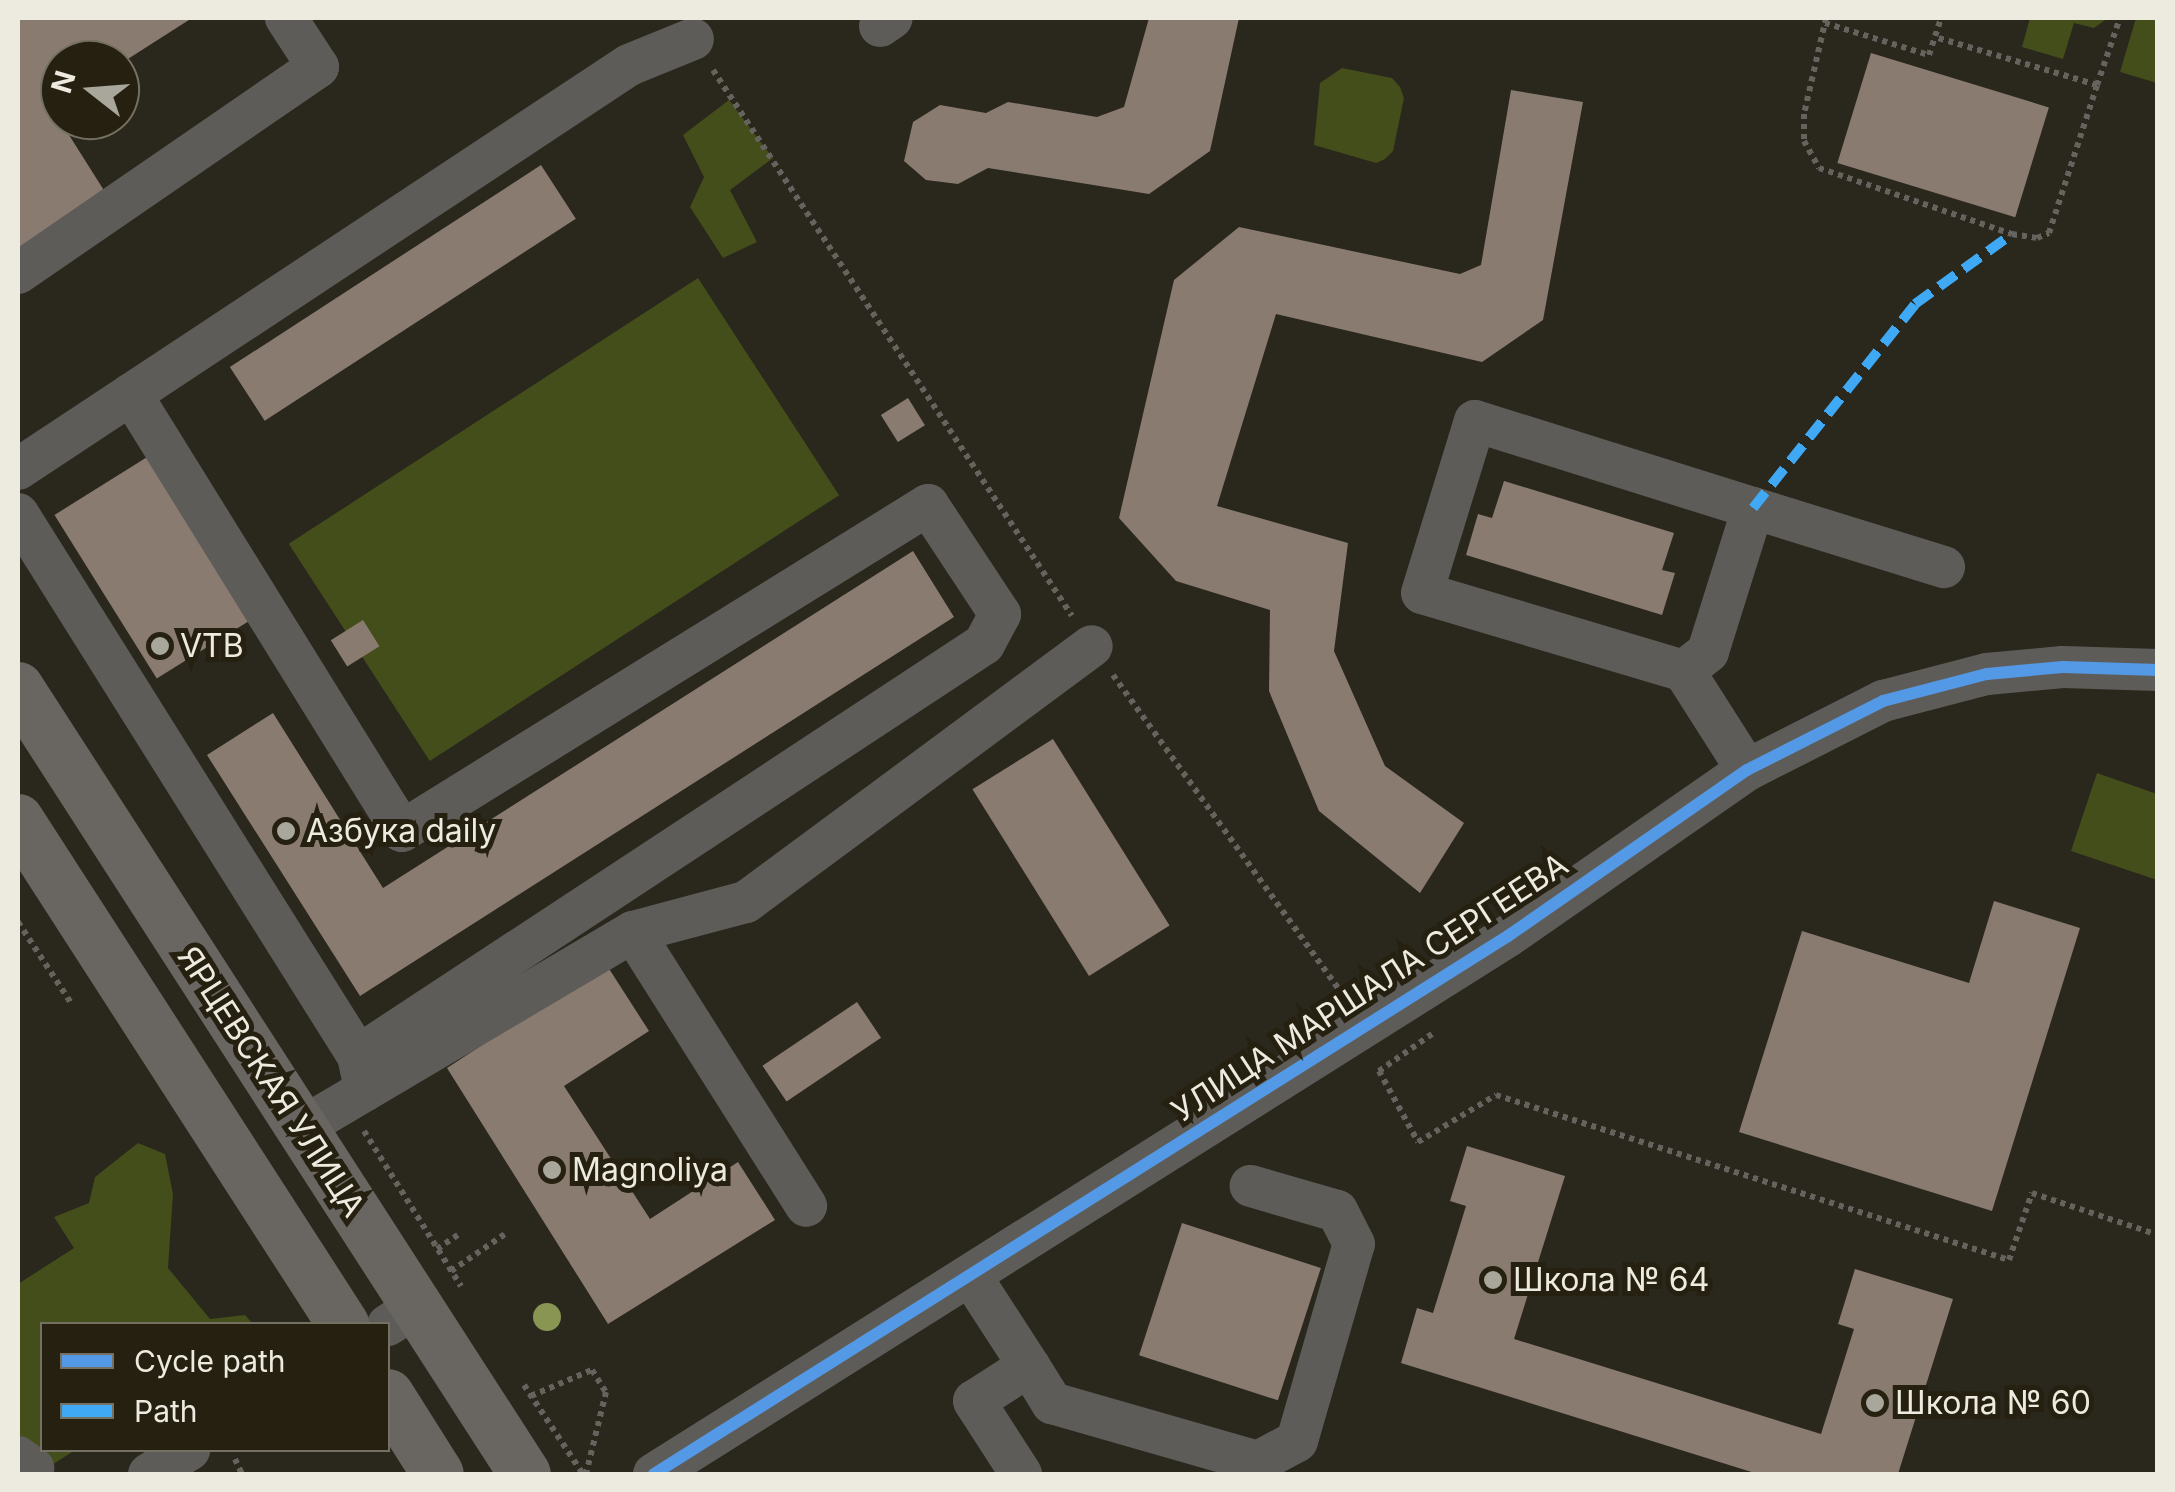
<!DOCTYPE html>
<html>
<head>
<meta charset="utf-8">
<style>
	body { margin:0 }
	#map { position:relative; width:2175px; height:1492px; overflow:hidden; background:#2a271d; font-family:Inter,sans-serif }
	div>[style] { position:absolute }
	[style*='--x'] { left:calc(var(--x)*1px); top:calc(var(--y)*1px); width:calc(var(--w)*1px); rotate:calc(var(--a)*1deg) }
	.green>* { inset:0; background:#434e1a; transform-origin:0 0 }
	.building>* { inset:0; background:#897b70; transform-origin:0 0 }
	.path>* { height:6px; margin-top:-3px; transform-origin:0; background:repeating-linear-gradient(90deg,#66635f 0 5px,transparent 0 10px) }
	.minor>* { height:42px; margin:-21px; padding:0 21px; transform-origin:21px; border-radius:21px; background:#5e5c58 }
	.major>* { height:52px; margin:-26px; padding:0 26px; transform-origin:26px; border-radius:26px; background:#696561 }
	.quiet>* { height:10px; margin-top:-5px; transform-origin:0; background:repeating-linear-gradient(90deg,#3fa9f5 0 20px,transparent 0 30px) }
	.cycleway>* { height:12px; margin:-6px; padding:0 6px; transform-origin:6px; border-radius:6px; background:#5399e6 }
	.trees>* { width:28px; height:28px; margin:-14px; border-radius:50%; background:#889553 }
	.dots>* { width:28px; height:28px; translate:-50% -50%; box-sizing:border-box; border:5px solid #25200f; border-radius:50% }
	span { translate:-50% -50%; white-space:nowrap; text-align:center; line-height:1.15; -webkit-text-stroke:10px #25200f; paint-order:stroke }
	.poi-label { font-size:32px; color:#edeadf }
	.left { translate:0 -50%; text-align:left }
	.street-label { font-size:32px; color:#edeadf }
	.frame { position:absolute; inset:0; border:20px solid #edeadf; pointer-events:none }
	.legend { position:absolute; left:40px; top:1322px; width:350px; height:130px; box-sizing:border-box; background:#25200f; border:2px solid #757162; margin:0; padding:12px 18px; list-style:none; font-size:30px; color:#edeadf }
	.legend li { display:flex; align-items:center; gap:20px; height:50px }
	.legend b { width:50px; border:2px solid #757162 }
	.north { position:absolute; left:40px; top:40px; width:100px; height:100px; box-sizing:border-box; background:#25200f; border:2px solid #757162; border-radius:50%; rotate:287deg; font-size:28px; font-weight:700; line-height:40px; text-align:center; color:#edeadf }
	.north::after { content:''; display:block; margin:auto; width:35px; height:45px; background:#a9a69b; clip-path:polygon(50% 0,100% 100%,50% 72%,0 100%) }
</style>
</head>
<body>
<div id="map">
	<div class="green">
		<i style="clip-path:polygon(2030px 18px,2108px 18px,2094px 28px,2074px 23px,2063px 59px,2022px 47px)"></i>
		<i style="clip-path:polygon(2136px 18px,2157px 18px,2157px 83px,2120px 72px)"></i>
		<i style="clip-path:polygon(1342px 68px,1392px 78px,1400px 87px,1404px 98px,1393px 151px,1385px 159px,1376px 163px,1314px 145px,1320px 83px)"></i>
		<i style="clip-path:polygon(729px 100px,773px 158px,730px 190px,757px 242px,723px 258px,690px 207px,704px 177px,683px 135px)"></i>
		<i style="left:698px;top:278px;width:259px;height:488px;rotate:57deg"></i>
		<i style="clip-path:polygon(2097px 773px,2157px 794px,2157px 880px,2071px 851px)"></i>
		<i style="clip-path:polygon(138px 1143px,165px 1154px,173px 1194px,168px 1268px,210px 1319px,245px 1315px,253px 1324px,42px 1324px,42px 1450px,75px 1450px,49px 1467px,18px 1445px,18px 1284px,74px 1248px,54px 1217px,89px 1203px,95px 1177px)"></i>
	</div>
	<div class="building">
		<i style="clip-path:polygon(18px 18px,192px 18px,120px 64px,60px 60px,60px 103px,52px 108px,105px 192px,18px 249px)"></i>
		<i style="clip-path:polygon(1149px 18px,1239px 18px,1210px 151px,1149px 194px,988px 168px,958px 184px,926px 180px,904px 161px,913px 122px,940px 105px,986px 113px,1008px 102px,1097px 117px,1124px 107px)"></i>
		<i style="left:1871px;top:53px;width:186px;height:115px;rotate:17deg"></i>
		<i style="clip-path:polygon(1511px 90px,1583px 102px,1543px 320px,1482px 362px,1276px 314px,1217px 506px,1348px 543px,1334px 651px,1385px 766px,1464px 823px,1420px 893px,1319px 811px,1269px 691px,1270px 610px,1176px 581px,1119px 518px,1174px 280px,1239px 227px,1460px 274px,1481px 265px)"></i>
		<i style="left:541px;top:165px;width:64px;height:371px;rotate:57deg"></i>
		<i style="left:908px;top:398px;width:32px;height:32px;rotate:58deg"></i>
		<i style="left:152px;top:454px;width:193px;height:115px;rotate:58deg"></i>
		<i style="clip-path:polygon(1504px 481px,1674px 533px,1662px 570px,1675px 573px,1662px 615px,1466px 555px,1478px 514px,1492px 518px)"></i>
		<i style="clip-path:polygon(913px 551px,954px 617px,360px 996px,207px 755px,273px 713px,383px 888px)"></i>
		<i style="left:363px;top:620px;width:31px;height:38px;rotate:58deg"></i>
		<i style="left:1053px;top:739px;width:220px;height:95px;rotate:58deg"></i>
		<i style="clip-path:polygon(1994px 901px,2080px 928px,1992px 1211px,1739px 1132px,1802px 931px,1969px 983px)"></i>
		<i style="clip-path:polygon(606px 964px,649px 1031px,564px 1086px,650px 1219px,738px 1162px,775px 1220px,608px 1324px,447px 1068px)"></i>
		<i style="left:857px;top:1002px;width:43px;height:114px;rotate:56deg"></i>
		<i style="clip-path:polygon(1467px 1146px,1565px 1176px,1514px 1339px,1821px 1434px,1854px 1329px,1838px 1324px,1855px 1269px,1953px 1299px,1898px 1474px,1758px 1474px,1401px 1363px,1417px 1308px,1433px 1313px,1466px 1206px,1450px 1201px)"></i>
		<i style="left:1182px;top:1223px;width:146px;height:139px;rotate:18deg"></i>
	</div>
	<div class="path">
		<i style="--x:1826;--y:18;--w:98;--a:102.9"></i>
		<i style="--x:1804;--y:114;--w:27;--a:90"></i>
		<i style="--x:1804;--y:141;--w:31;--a:61"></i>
		<i style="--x:1819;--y:168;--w:204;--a:18.9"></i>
		<i style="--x:2012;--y:234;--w:25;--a:9"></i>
		<i style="--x:2037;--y:238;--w:13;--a:-23"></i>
		<i style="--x:2049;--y:233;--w:156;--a:-72"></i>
		<i style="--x:2097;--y:85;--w:169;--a:-163.5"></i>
		<i style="--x:1825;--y:23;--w:109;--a:17.1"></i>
		<i style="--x:1929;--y:55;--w:39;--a:-72"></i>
		<i style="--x:713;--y:70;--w:653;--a:56.67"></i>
		<i style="--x:2097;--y:85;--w:71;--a:-71.1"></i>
		<i style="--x:1113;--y:675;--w:395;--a:54.3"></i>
		<i style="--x:18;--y:922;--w:97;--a:56.8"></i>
		<i style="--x:1448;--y:923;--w:47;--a:-34.7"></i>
		<i style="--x:1487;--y:896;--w:5;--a:68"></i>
		<i style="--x:1432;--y:1034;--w:65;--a:145.1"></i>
		<i style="--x:1379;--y:1071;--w:81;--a:61.2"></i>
		<i style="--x:1418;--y:1142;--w:91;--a:-31.1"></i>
		<i style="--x:1496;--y:1095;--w:539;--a:17.83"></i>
		<i style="--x:2009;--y:1260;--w:71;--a:-71.1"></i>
		<i style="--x:2032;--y:1193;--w:133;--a:18.4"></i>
		<i style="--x:364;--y:1131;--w:183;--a:58"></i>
		<i style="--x:437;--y:1249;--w:29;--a:-34"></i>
		<i style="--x:451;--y:1271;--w:69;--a:-34.4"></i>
		<i style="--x:524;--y:1385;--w:107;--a:56.5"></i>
		<i style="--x:531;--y:1396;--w:66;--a:-23.1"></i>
		<i style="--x:592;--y:1370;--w:26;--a:58"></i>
		<i style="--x:606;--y:1392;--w:84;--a:103.7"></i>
		<i style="--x:235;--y:1459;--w:17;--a:65"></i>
	</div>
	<div class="minor">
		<i style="--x:880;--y:26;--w:14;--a:-34"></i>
		<i style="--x:18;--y:273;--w:364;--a:-34.5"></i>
		<i style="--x:318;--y:67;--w:59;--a:-123.1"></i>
		<i style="--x:131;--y:394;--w:514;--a:58.2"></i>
		<i style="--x:402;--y:831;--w:619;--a:-31.79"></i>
		<i style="--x:928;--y:505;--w:131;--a:56.6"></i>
		<i style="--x:1000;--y:614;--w:34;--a:118"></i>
		<i style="--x:984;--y:644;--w:749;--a:146.65"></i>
		<i style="--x:358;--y:1056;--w:35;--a:78"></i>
		<i style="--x:18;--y:469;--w:732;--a:-33.47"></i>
		<i style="--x:629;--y:65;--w:69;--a:-22.1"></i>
		<i style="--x:1753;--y:508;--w:151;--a:107.4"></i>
		<i style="--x:1708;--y:652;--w:31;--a:142"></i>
		<i style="--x:1684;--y:671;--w:273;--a:-163.4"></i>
		<i style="--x:1422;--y:593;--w:180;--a:-72.9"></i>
		<i style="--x:1475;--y:421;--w:291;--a:17.4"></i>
		<i style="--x:1753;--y:508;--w:200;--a:17.2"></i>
		<i style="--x:18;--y:514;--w:640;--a:57.9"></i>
		<i style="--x:1684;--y:671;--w:117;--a:57.5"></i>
		<i style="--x:633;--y:932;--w:324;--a:57.7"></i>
		<i style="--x:303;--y:1127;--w:383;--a:-30.6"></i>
		<i style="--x:633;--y:932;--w:117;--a:-14.9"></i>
		<i style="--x:746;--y:902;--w:430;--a:-36.5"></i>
		<i style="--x:972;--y:1278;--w:105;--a:57.1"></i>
		<i style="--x:1029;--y:1366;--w:65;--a:147.5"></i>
		<i style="--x:974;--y:1401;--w:87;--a:57.2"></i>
		<i style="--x:388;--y:1325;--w:33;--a:-33"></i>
		<i style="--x:1029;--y:1366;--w:44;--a:58.1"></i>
		<i style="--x:1052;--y:1403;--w:214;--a:16"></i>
		<i style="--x:1258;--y:1462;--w:44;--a:-28.3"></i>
		<i style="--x:1297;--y:1441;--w:205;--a:-73.9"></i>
		<i style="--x:1354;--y:1244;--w:37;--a:-117"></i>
		<i style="--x:1337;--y:1211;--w:90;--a:-163.8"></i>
		<i style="--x:18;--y:1457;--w:19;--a:36"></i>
		<i style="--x:149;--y:1474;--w:47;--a:-31"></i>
		<i style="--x:654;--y:1474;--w:1009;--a:-32.21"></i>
		<i style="--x:1508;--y:936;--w:291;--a:-34.8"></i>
		<i style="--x:1747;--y:770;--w:153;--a:-26.9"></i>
		<i style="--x:1883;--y:701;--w:107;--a:-14.6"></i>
		<i style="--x:1987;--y:674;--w:76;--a:-5.3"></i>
		<i style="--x:2063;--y:667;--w:95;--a:1.8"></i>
	</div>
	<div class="major">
		<i style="--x:18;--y:688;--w:935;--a:57.18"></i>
		<i style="--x:18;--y:820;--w:600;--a:57.18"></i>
		<i style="--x:388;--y:1395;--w:93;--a:57.7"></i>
	</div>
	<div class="quiet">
		<i style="--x:1753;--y:508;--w:260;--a:-51.5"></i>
		<i style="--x:1915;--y:304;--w:120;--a:-35.8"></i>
	</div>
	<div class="cycleway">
		<i style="--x:654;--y:1474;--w:1009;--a:-32.21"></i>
		<i style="--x:1508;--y:936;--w:291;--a:-34.8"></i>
		<i style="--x:1747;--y:770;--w:153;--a:-26.9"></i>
		<i style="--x:1883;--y:701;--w:107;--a:-14.6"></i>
		<i style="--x:1987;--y:674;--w:76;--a:-5.3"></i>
		<i style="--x:2063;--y:667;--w:95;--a:1.8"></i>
	</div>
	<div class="trees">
		<i style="left:547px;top:1317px"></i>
	</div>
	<div class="dots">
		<i style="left:160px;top:646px;background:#a9a69b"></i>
		<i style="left:286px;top:831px;background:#a9a69b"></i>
		<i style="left:552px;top:1170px;background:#a9a69b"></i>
		<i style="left:1493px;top:1280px;background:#a9a69b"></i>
		<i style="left:1875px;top:1403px;background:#a9a69b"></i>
	</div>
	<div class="poi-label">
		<span class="left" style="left:180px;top:646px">VTB</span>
		<span class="left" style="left:306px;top:831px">Азбука daily</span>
		<span class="left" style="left:572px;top:1170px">Magnoliya</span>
		<span class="left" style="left:1513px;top:1280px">Школа № 64</span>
		<span class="left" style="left:1895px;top:1403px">Школа № 60</span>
	</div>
	<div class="street-label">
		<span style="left:1370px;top:988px;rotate:-33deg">УЛИЦА МАРШАЛА СЕРГЕЕВА</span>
		<span style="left:271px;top:1082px;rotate:57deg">ЯРЦЕВСКАЯ УЛИЦА</span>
	</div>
	<div class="frame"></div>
	<ul class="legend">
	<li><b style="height:12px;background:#5399e6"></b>Cycle path</li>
	<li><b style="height:12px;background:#3fa9f5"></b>Path</li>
	</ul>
	<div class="north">N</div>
</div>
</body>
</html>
